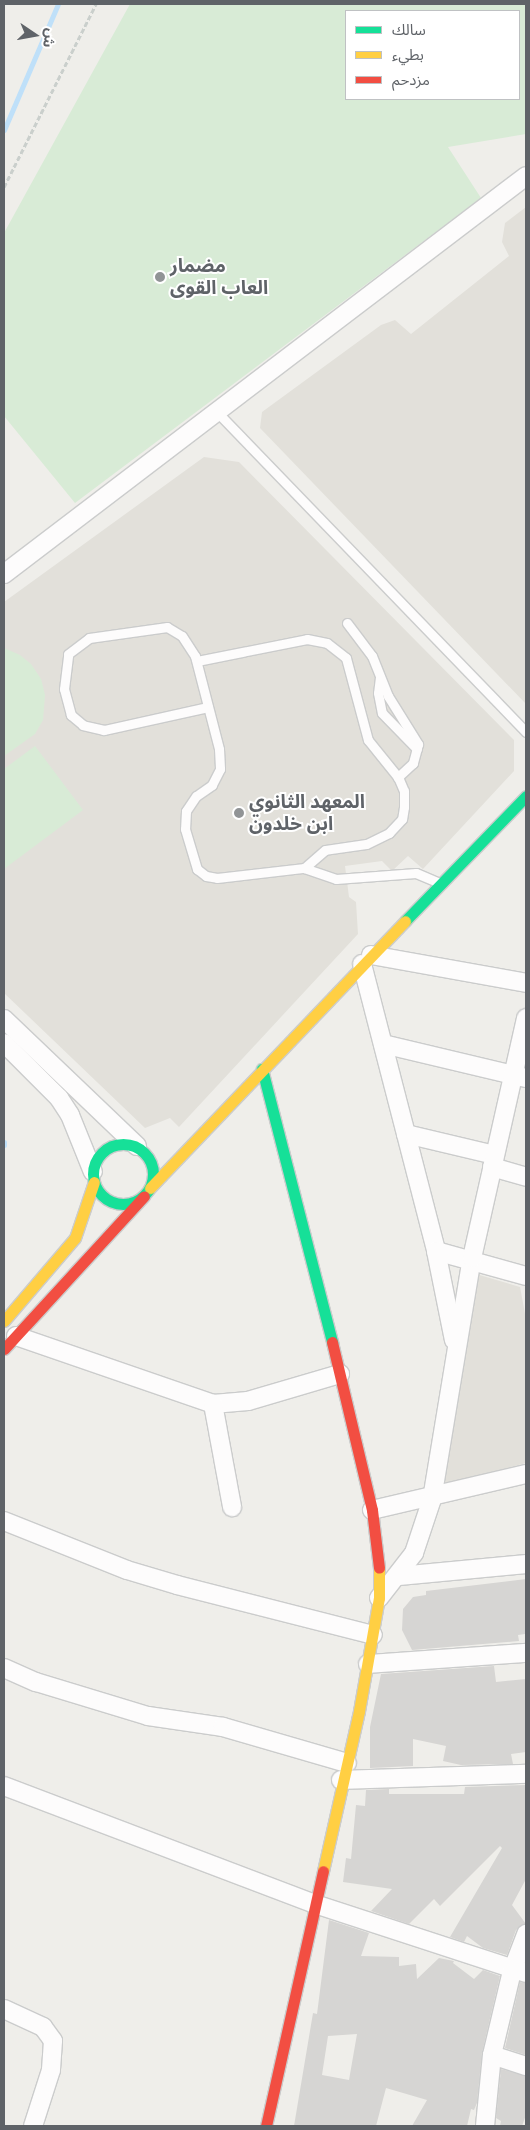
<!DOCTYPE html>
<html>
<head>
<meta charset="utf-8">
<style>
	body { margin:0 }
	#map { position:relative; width:530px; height:2130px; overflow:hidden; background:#efeeea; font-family:"Space Grotesk","Noto Sans Arabic",sans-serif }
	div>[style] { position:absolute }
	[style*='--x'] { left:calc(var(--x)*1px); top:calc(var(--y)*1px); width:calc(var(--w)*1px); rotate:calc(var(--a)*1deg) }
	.education>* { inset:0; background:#e2e0da }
	.green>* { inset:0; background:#d8ebd6 }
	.stream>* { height:5px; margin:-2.5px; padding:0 2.5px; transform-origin:2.5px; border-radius:2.5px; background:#bfe0f9 }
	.building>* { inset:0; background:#d6d5d3 }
	.path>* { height:3px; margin-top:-1.5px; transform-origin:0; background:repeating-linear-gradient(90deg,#cacfcc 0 5px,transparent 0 7.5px) }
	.roads { filter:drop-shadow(1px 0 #cbcccc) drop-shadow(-1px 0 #cbcccc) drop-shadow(0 1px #cbcccc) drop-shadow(0 -1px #cbcccc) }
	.lane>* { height:9px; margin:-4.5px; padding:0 4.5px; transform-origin:4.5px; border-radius:4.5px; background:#fdfcfc }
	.street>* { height:18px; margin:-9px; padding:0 9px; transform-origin:9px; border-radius:9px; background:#fdfcfc }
	.fast>* { height:11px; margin:-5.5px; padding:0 5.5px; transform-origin:5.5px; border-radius:5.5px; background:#16e098 }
	.fast>.ring { margin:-5.5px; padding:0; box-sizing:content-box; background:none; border:11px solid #16e098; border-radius:50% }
	.slow>* { height:11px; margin:-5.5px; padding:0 5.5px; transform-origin:5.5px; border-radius:5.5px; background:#ffcf43 }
	.jam>* { height:11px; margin:-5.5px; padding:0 5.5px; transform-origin:5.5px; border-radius:5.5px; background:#f24e42 }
	.dots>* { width:14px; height:14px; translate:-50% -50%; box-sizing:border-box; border:2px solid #fff; border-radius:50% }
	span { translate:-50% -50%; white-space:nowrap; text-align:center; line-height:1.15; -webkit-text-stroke:4px #fff; paint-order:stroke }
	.poi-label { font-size:19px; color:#5f6368; font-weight:700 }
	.left { translate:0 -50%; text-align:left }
	.frame { position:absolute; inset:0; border:5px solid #5f6368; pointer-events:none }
	.legend { position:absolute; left:345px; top:10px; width:175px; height:90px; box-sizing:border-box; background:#fff; border:1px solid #bfc1c3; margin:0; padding:6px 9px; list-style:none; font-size:15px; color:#5f6368 }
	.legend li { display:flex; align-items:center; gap:10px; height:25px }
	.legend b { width:25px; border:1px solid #bfc1c3 }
	.north { position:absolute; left:10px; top:10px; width:50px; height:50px; -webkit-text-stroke:4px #fff; paint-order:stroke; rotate:102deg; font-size:14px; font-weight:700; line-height:20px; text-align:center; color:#5f6368 }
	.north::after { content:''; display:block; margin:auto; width:18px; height:22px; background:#5f6368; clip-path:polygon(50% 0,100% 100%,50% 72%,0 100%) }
</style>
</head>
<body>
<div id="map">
	<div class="education">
		<i style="clip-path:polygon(526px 207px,526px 704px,260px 428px,262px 412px,381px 325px,395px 320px,411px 334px,509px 256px,502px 242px,505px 223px)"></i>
		<i style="clip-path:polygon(204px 457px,239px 462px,514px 740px,514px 771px,423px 869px,408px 856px,392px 871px,382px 861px,345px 866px,349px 897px,356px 902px,358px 934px,179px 1127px,170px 1118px,145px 1128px,4px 993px,4px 602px)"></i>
		<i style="clip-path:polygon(476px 1274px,520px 1287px,526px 1319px,526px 1463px,448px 1484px,438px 1476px)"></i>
	</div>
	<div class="green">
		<i style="clip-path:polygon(evenodd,130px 4px,526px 4px,526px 134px,448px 147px,481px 198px,75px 503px,4px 416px,4px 233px,130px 4px,346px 11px,519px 11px,519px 99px,346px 99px,346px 11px)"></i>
		<i style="clip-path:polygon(4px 648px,20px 655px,31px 664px,41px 679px,45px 695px,43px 720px,35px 734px,4px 756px)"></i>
		<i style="clip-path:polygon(35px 746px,83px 810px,4px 869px,4px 769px)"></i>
	</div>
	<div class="stream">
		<i style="--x:4;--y:130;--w:137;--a:-66.8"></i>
		<i style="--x:4;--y:1142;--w:3;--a:90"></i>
	</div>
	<div class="building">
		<i style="clip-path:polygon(526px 1579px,526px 1627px,525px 1634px,518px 1635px,519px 1641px,412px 1650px,402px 1630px,403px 1609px,413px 1597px,426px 1595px,426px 1591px)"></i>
		<i style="clip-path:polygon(494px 1666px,496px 1682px,526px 1679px,526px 1752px,511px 1754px,513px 1764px,461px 1765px,443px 1761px,446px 1746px,413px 1739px,413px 1766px,370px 1768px,370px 1727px,381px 1674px)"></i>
		<i style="clip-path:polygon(526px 1785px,526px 1879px,512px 1905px,526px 1924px,516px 1930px,507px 1955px,483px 1948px,467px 1936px,464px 1942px,450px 1937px,502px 1848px,500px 1846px,440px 1906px,434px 1899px,409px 1924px,371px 1911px,392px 1889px,343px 1882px,346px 1858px,351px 1859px,356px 1805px,365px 1806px,366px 1790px,389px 1789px,389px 1794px,464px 1794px,465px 1787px)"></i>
		<i style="clip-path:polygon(evenodd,329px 1920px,369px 1933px,361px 1956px,399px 1957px,399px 1966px,416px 1964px,417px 1979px,439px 1958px,454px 1961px,453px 1963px,474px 1979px,483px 1970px,500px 1976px,482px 2053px,477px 2103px,474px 2110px,471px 2109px,467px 2126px,412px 2126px,427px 2100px,386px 2088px,376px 2126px,294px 2126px,313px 2013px,317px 2014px,329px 1920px,357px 2034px,349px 2080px,322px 2075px,328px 2036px,357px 2034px)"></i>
		<i style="clip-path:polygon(520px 1982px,526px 1983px,526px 2055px,505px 2048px)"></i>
		<i style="clip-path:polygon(501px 2069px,526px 2076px,526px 2115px,522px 2126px,500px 2126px,501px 2121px,496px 2118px)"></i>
	</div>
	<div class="path">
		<i style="--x:4;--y:187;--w:205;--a:-63.3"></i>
	</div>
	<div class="roads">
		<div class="lane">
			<i style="--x:217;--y:412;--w:445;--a:46"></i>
			<i style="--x:347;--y:623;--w:41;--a:52.9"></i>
			<i style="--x:372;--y:656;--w:43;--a:68.2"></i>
			<i style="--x:388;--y:696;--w:57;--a:58"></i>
			<i style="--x:418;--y:744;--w:20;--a:105"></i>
			<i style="--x:413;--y:763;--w:21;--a:137"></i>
			<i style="--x:197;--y:661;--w:112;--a:-11.3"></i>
			<i style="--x:307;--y:639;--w:20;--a:11"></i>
			<i style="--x:327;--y:643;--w:24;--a:38"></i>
			<i style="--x:346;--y:658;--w:85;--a:75"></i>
			<i style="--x:368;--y:740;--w:48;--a:51"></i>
			<i style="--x:398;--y:777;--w:15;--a:67"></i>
			<i style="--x:404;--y:791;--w:16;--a:90"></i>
			<i style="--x:404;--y:807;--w:12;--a:99"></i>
			<i style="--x:402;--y:819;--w:19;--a:133"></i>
			<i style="--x:389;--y:833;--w:25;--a:154"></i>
			<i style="--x:366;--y:844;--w:41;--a:171.7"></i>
			<i style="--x:325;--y:850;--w:28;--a:139"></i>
			<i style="--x:380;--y:677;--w:16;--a:97"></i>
			<i style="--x:378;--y:693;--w:20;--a:79"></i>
			<i style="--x:382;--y:713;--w:50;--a:45.8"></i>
			<i style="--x:208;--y:707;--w:107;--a:167.5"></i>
			<i style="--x:104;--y:730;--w:22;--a:-167"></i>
			<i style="--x:83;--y:725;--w:16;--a:-140"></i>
			<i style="--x:71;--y:715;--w:27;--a:-105"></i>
			<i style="--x:64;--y:689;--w:35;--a:-83"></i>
			<i style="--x:68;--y:654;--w:26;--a:-37"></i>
			<i style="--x:89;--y:638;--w:79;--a:-8"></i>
			<i style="--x:167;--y:627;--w:17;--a:31"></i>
			<i style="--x:182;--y:636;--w:24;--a:57"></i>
			<i style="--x:195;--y:656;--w:96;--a:75.5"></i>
			<i style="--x:219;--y:749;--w:20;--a:87"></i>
			<i style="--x:220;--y:769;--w:18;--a:117"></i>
			<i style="--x:212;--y:785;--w:19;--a:145"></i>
			<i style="--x:196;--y:796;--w:18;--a:124"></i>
			<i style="--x:186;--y:811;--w:18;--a:93"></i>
			<i style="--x:185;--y:829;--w:42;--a:73.3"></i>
			<i style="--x:197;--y:869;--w:11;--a:38"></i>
			<i style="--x:206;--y:876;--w:11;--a:10"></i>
			<i style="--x:217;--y:878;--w:88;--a:-6.6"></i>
			<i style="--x:304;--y:868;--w:34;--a:19"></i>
			<i style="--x:336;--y:879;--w:80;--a:-4.3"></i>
			<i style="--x:416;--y:873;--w:26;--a:23"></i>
		</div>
		<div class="street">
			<i style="--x:4;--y:574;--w:656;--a:-37.32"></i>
			<i style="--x:371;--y:955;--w:158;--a:10.2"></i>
			<i style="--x:362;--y:964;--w:296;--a:75.5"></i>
			<i style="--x:436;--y:1251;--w:91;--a:78.6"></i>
			<i style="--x:4;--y:1019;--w:184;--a:43.7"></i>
			<i style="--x:4;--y:1043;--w:78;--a:45"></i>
			<i style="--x:59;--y:1098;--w:20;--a:57"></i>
			<i style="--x:70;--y:1115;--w:61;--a:68"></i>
			<i style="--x:383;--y:1044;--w:147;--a:13.4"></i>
			<i style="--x:406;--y:1134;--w:90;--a:13.4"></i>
			<i style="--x:492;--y:1167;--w:35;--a:16"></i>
			<i style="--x:436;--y:1251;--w:93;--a:15.5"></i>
			<i style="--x:16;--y:1336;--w:208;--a:19"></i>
			<i style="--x:213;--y:1404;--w:35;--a:-5"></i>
			<i style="--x:248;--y:1401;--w:96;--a:-16.4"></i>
			<i style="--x:213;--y:1404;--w:105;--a:79.5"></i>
			<i style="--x:372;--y:1510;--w:158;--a:-13.2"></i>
			<i style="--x:4;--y:1521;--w:132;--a:21.7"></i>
			<i style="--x:127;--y:1570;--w:52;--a:16.7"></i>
			<i style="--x:177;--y:1585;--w:202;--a:14.3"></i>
			<i style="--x:399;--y:1576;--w:128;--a:-5.4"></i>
			<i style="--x:379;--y:1598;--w:57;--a:-52.1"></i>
			<i style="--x:414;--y:1553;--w:57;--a:-71.6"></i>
			<i style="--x:432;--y:1499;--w:244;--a:-80.6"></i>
			<i style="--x:472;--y:1258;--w:246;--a:-77.3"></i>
			<i style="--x:368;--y:1664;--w:158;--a:-4"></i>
			<i style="--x:4;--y:1668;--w:35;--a:24"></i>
			<i style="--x:36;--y:1682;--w:117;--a:16.9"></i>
			<i style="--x:148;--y:1716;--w:76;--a:8.3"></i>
			<i style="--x:223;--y:1727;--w:129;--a:16.2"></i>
			<i style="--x:341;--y:1780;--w:185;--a:-1.9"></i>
			<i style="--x:4;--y:1786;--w:333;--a:20.8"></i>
			<i style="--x:315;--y:1904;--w:222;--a:18.1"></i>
			<i style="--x:4;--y:2009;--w:43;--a:24.8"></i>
			<i style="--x:43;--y:2027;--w:17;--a:54"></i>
			<i style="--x:53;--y:2041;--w:29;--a:94"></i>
			<i style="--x:51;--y:2070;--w:59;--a:107.8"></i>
			<i style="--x:492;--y:2055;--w:36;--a:18"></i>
			<i style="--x:485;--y:2126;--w:71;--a:-84.4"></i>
			<i style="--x:492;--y:2055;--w:86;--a:-76.6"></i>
			<i style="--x:512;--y:1971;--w:40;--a:-69"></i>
		</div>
		<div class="fast">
			<i style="--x:405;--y:921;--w:174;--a:-45.9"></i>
			<i style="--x:262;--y:1069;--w:282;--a:75.6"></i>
			<i class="ring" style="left:93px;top:1144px;width:49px;height:49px"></i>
		</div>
		<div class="slow">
			<i style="--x:150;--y:1188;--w:369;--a:-46.3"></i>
			<i style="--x:4;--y:1321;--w:109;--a:-49.5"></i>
			<i style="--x:75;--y:1238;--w:59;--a:-71.3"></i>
			<i style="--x:323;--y:1871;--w:164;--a:-77.3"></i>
			<i style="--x:359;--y:1711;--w:115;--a:-80"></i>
			<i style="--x:379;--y:1598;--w:30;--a:-90"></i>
		</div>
		<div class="jam">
			<i style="--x:332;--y:1342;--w:173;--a:76.6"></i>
			<i style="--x:372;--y:1510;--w:58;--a:83.1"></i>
			<i style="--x:4;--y:1349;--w:207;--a:-47.5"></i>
			<i style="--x:266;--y:2126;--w:261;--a:-77.4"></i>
		</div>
	</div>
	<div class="dots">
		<i style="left:160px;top:277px;background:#919496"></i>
		<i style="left:239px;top:813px;background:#919496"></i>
	</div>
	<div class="poi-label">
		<span class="left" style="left:170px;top:277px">مضمار<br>العاب القوى</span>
		<span class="left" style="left:249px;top:813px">المعهد الثانوي<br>ابن خلدون</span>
	</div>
	<div class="frame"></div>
	<ul class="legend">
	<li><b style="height:6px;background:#16e098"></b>سالك</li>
	<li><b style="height:6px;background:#ffcf43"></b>بطيء</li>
	<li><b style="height:6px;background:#f24e42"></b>مزدحم</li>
	</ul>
	<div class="north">ش</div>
</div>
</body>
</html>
